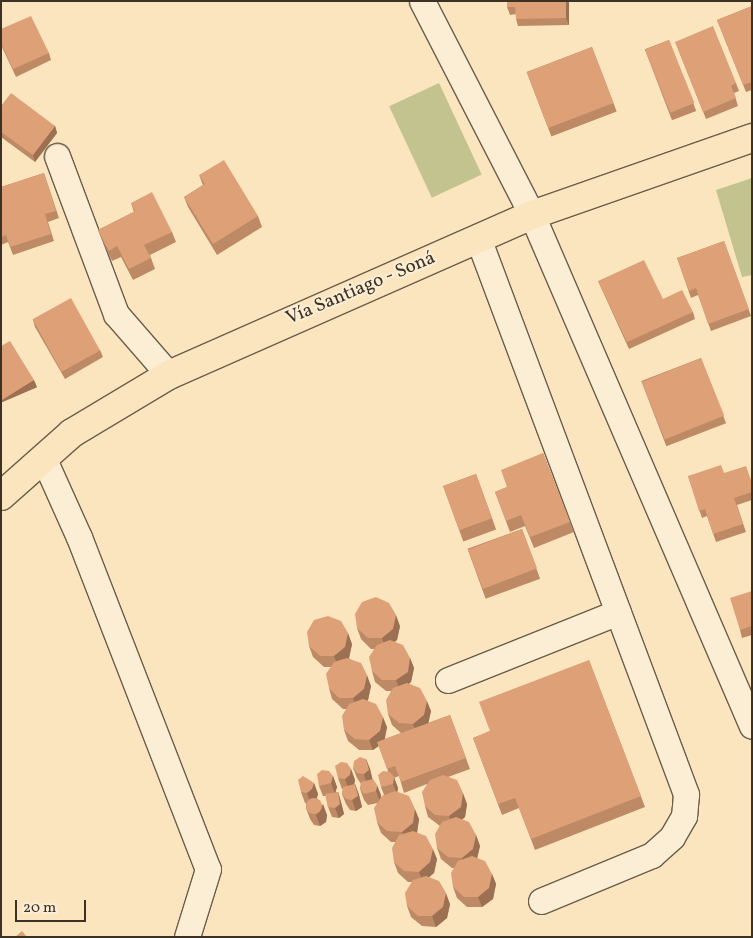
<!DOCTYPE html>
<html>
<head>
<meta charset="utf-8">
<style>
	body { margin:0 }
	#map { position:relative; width:753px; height:938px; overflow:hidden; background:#fbe5be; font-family:Vollkorn,serif }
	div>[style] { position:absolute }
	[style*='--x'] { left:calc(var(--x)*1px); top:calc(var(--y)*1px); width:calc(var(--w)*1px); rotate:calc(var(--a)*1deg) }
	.green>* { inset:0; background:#c2c38f; transform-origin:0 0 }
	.roads { filter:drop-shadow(1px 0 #6b5e4a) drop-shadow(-1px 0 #6b5e4a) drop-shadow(0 1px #6b5e4a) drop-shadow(0 -1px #6b5e4a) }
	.minor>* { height:25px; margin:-12.5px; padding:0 12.5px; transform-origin:12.5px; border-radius:12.5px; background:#fceed5 }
	.major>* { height:28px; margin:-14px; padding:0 14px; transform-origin:14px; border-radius:14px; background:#fbe5be }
	.wall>* { inset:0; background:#be8a66; transform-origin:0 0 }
	.shaded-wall>* { inset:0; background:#9b7053; transform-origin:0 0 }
	.building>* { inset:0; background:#dda077; transform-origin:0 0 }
	.round { border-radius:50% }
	span { translate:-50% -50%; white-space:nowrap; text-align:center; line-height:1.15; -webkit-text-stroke:4px #fceed5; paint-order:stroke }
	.street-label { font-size:19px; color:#3b3124 }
	.frame { position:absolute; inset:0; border:2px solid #3b3124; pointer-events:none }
	.scale { position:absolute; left:15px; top:900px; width:71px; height:22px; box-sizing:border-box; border:2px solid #3b3124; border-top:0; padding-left:6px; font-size:15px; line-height:18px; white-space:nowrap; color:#3b3124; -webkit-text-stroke:4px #fceed5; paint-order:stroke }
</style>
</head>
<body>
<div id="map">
	<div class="green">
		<i style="left:439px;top:83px;width:101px;height:55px;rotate:65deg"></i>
		<i style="clip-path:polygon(752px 178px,752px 275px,742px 277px,716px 190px)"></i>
	</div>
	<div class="roads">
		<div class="minor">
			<i style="--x:422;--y:1;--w:241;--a:62.8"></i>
			<i style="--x:532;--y:215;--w:556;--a:66.71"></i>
			<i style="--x:57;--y:156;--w:169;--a:69.5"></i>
			<i style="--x:116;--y:314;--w:81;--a:49"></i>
			<i style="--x:478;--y:238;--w:594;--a:69.49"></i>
			<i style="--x:686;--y:794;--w:22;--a:95"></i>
			<i style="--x:684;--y:816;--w:24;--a:120"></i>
			<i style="--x:672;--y:837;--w:27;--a:138"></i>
			<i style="--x:652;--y:855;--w:120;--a:157.5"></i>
			<i style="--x:43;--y:457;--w:88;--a:65.8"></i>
			<i style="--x:79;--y:537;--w:356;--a:68.8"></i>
			<i style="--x:208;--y:869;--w:71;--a:107.2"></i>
			<i style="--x:448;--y:680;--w:183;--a:-21.8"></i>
		</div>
		<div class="major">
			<i style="--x:1;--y:496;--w:95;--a:-41.6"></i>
			<i style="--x:72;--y:433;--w:113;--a:-30.9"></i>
			<i style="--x:169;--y:375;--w:397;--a:-23.8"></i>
			<i style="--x:532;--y:215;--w:233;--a:-19.3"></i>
		</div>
	</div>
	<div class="wall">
		<i style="clip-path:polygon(507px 1px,569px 1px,569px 25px,518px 26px,516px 19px,516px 14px,510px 15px,507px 7px)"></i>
		<i style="clip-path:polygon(752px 6px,752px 90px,746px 92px,717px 20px)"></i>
		<i style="clip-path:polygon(1px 29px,49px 53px,51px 60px,16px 77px,1px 45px)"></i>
		<i style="left:669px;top:40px;width:76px;height:26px;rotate:69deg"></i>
		<i style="left:592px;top:47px;width:69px;height:70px;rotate:69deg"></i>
		<i style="clip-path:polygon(678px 49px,736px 83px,739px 91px,734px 93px,738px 106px,706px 119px)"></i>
		<i style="clip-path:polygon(1px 106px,55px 126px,57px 133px,35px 162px,1px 137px)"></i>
		<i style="clip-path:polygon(44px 173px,59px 218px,48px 222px,54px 241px,13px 255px,8px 242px,1px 245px,1px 187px)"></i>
		<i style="clip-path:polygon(199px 175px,258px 216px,262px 227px,217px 255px,188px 207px,184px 197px,203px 185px)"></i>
		<i style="clip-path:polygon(131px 203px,172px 232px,176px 242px,150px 255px,155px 269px,133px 280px,121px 257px,112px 261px,102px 240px,98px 230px,134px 212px)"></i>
		<i style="clip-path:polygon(724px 241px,751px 316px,711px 331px,698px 295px,691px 298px,677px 258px)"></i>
		<i style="clip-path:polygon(598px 281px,663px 299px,693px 312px,695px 319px,629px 349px)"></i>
		<i style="clip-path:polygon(33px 320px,100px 350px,103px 357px,65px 379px,35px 327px)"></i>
		<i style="left:701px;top:358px;width:70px;height:64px;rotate:69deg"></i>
		<i style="clip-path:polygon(543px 453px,574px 532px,534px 548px,525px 526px,510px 532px,495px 492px,507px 487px)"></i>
		<i style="clip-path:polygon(724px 473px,752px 482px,752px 500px,737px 505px,746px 532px,716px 542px,707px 516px,702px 518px,688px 476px)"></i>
		<i style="left:476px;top:474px;width:59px;height:35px;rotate:70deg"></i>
		<i style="left:522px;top:529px;width:53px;height:58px;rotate:70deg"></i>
		<i style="clip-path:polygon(752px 591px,752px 635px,742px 638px,740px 630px)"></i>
		<i style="clip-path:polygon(400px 626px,397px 640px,394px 642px,410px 658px,414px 668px,411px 682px,409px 684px,431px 711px,428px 723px,450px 715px,470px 769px,448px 777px,467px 804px,465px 817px,462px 820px,476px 835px,480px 846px,477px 858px,492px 874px,496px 884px,493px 899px,482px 907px,467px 907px,457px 898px,453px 887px,454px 868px,452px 868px,441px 859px,437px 848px,440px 826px,428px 817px,425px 806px,427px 784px,404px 793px,399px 776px,394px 778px,398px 788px,397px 792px,419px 819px,417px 833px,437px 859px,434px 873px,429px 877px,450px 904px,447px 918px,436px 927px,422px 926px,411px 917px,407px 906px,412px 882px,408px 882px,398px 873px,394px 862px,395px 842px,391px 842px,381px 833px,377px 822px,378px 803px,368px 805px,364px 800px,360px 789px,361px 784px,357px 778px,353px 768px,366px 759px,370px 769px,372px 779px,381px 795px,381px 798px,384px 795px,381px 787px,388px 771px,379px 746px,373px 750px,359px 750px,348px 741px,344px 730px,346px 709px,343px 709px,332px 699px,329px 688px,331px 667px,324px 667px,313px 657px,309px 646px,352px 644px,349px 658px,371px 686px,368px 700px,367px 701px,387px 727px,385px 739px,401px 733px,392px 725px,388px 714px,391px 691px,386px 691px,375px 682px,372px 671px,374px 649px,371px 649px,361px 639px,357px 628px)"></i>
		<i style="clip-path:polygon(589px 660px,645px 807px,535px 850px,519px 808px,502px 815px,473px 738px,490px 731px)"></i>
		<i style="clip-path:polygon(351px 769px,355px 780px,354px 784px,355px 784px,359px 795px,362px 807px,356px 811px,350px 810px,346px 804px,342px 794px,343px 789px,342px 789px,338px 778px)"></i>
		<i style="clip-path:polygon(333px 776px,337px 787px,335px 792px,338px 792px,341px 802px,344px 814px,339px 818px,332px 817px,328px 807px,326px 796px,323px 796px,319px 786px)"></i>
		<i style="clip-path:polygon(314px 783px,318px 794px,317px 798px,327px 815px,326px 822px,320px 826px,314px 825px,310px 819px,306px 808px,306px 803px,305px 803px,301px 792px)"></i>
	</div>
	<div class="shaded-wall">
		<i style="clip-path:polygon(566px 1px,569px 1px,569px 25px,566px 18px)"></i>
		<i style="clip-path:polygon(55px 126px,57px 133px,35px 162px,33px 155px)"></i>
		<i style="left:34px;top:380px;width:8px;height:38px;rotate:67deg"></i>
		<i style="clip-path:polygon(396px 615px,400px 626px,397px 640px,386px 649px,382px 638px)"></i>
		<i style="clip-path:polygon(348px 633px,352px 644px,349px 658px,338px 667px,334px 656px)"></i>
		<i style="clip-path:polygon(410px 658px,414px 668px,411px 682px,400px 691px,396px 680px)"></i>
		<i style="clip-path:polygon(367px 675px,371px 686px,368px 700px,357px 709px,353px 698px)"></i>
		<i style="clip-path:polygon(427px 701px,431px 711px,428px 725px,417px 734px,413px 724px)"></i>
		<i style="clip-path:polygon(383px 717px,387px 727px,384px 741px,373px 750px,369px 740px)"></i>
		<i style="clip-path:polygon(366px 759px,370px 769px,373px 781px,367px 785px,364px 774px)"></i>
		<i style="clip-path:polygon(351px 769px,355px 780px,354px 786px,349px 790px,345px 779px)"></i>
		<i style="clip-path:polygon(333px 776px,337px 787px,335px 794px,331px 783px)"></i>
		<i style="clip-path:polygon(394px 777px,398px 788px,397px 795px,393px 784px)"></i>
		<i style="clip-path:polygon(314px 783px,318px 794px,316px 800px,311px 804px,307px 793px)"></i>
		<i style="clip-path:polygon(355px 784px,359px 795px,362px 807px,356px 811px,352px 800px)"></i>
		<i style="clip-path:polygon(377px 785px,381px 795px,380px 802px,376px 791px)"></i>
		<i style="clip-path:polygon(338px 792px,341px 802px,344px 814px,339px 818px,335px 808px)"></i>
		<i style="clip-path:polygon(463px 793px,467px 804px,465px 817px,453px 826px,449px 816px)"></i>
		<i style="clip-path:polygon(323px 804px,327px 815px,326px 822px,320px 826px,316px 815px)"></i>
		<i style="clip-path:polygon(415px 809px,419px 819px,417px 833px,406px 842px,402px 832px)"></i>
		<i style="clip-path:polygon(476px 835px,480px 846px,477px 859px,466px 868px,462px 858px)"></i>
		<i style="clip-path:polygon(433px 849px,437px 859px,434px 873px,423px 882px,419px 872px)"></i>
		<i style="clip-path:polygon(492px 874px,496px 884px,493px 899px,482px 907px,478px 897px)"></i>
		<i style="clip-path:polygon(446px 893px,450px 904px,447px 918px,436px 927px,432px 916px)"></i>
	</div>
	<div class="building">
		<i style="clip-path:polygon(507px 1px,566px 1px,566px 18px,516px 19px,515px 7px,507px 7px)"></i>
		<i style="clip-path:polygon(752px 6px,752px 82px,743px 85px,717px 20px)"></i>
		<i style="clip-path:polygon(31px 16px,49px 53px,13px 69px,1px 43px,1px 29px)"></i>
		<i style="clip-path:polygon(713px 26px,736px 83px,731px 86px,736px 98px,703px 112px,675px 42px)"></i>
		<i style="left:669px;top:40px;width:68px;height:26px;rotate:68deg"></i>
		<i style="left:592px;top:47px;width:60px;height:70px;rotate:69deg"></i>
		<i style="clip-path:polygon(11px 93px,55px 126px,33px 155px,1px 132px,1px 106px)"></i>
		<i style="clip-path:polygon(224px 160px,258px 216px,213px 244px,184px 197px,205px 184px,199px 175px)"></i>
		<i style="clip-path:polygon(44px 173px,56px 211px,45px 214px,51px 234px,10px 247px,6px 235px,1px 237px,1px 187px)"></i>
		<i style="clip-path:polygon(152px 192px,172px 232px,144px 245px,151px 258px,129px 269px,117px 246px,109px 251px,98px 230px,135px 211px,131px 203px)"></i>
		<i style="clip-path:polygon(724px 241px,749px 309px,708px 324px,696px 288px,689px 291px,677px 258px)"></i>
		<i style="clip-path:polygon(644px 260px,663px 299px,682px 290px,693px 312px,627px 342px,598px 281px)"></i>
		<i style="left:71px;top:298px;width:60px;height:44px;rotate:61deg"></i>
		<i style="clip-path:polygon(10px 341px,34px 380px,2px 400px,1px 398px,1px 346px)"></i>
		<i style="left:701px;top:358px;width:62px;height:64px;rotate:68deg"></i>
		<i style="clip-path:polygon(543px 453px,570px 522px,530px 537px,521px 515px,506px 521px,495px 492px,507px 487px,501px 470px)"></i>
		<i style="clip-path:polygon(721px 465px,724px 473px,746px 466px,752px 483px,752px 492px,734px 498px,743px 524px,713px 534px,705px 509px,699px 511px,688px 476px)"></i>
		<i style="left:476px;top:474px;width:47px;height:35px;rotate:70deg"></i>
		<i style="left:522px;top:529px;width:42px;height:58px;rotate:69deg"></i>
		<i style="clip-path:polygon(752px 591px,752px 626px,740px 630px,730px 598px)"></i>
		<i style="clip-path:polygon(376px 597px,389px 603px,396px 615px,393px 629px,382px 638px,368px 638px,357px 628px,355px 614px,362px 602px)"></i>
		<i style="clip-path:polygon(328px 616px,341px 621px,348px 633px,345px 647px,334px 656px,320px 656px,309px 646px,307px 632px,314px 620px)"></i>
		<i style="clip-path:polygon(390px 640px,403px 645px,410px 658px,408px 672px,396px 680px,382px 680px,372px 671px,369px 657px,377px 645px)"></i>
		<i style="clip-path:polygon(347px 658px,361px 663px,367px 675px,364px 689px,353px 698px,339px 698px,329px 688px,326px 674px,334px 662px)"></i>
		<i style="clip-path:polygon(589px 660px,641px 796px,531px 839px,515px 798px,498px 804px,473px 738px,490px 731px,479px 702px)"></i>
		<i style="clip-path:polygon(407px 683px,420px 688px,427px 701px,424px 715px,413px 724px,399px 723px,388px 714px,386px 700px,393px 688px)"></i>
		<i style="clip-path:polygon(363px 699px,376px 704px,383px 717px,380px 731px,369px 740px,355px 739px,344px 730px,342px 716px,349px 704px)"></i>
		<i style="clip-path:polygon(450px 715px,466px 758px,401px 782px,395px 766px,387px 769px,377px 742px)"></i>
		<i style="clip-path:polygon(360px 757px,366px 759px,369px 770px,364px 774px,357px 773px,353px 768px,354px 761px)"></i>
		<i style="clip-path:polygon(341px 762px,347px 763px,351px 769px,350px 775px,345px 779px,338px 778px,335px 766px)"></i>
		<i style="clip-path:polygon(322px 770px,329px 771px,333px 776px,331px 783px,319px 786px,317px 774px)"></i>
		<i style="clip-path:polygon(383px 771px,390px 772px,394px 777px,393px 784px,381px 787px,378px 775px)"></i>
		<i style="clip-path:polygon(443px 775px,457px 780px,463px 793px,461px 807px,449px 816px,435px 815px,425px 806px,422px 792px,430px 780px)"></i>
		<i style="clip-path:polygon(303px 776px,314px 783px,312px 789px,307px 793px,301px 792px,298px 780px)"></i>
		<i style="clip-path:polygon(373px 779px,377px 785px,376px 791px,364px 794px,360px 789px,361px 782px)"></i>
		<i style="clip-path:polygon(355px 784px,358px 796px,352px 800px,346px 799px,342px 794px,343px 787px)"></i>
		<i style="clip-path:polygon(395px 791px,409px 796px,415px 809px,413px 823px,402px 832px,387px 831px,377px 822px,374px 808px,382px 796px)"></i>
		<i style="clip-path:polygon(338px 792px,340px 804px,335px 808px,328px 807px,325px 794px)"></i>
		<i class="round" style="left:306px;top:798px;width:16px;height:16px"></i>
		<i style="clip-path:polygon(456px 817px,469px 822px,476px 835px,473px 849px,462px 858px,448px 857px,437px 848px,435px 834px,442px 822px)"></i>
		<i style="clip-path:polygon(413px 831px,426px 836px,433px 849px,430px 862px,419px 872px,404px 871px,394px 862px,392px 848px,399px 835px)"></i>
		<i style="clip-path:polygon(472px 856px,485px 861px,492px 874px,489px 888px,478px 897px,464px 897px,453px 887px,451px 873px,458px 861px)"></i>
		<i style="clip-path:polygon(426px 876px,439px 881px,446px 893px,443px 907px,432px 916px,418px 916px,407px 906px,405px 893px,413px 880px)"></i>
		<i style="clip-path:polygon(22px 931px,27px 937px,15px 937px)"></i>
	</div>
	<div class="street-label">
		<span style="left:361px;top:289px;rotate:-23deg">Vía Santiago - Soná</span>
	</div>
	<div class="frame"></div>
	<div class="scale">20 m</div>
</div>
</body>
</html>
